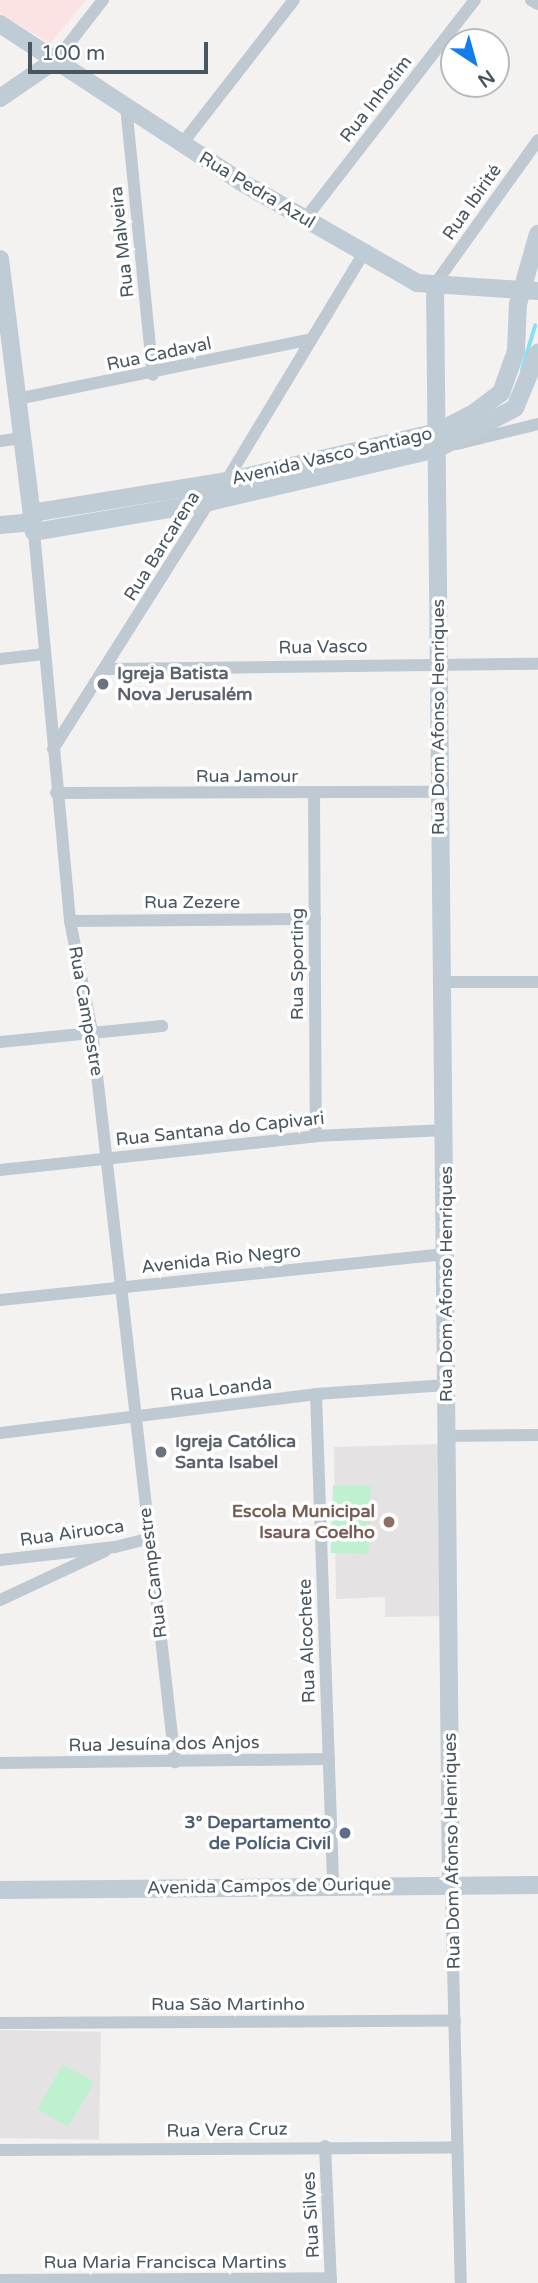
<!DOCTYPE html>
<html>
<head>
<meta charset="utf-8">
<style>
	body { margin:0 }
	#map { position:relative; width:538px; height:2283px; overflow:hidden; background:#f4f1f1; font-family:"Varela Round",sans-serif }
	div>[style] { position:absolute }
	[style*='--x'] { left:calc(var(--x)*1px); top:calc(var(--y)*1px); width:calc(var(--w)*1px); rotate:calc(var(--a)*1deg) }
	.education>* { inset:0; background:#e5e2e3; transform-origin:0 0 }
	.medical>* { inset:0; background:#fce3e3 }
	.green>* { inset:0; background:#bff1d0; transform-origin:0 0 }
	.stream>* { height:3.5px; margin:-1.75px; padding:0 1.75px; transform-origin:1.75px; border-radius:1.75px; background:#8be0ef }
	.street>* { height:12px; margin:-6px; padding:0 6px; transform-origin:6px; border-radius:6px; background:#bfc9d1 }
	.secondary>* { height:18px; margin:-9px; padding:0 9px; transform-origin:9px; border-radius:9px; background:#bfcbd5 }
	.dots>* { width:19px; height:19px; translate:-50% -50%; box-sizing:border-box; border:4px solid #fff; border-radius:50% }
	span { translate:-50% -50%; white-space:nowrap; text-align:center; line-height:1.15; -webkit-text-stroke:7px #fff; paint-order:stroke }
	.street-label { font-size:18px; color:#485660 }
	.worship-label { font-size:18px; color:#5b616d; font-weight:700 }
	.left { translate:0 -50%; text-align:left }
	.education-label { font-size:18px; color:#785e54; font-weight:700 }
	.right { translate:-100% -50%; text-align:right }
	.service-label { font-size:18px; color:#4e5e75; font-weight:700 }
	.north { position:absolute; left:440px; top:28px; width:70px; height:70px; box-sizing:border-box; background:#fff; border:2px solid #b6bbbf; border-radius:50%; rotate:144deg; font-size:19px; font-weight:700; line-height:28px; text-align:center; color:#485660 }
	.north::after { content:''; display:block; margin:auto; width:24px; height:32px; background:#137eeb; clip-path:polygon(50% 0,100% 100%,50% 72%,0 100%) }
	.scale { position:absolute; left:28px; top:42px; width:180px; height:32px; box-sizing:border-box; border:4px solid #485660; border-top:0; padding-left:9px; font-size:21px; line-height:24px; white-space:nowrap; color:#485660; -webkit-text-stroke:5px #fff; paint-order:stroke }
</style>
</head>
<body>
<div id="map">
	<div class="education">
		<i style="clip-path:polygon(441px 1444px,444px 1616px,385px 1617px,385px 1597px,336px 1599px,334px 1447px)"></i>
		<i style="left:0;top:2030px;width:101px;height:108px;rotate:1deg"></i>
	</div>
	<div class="medical">
		<i style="clip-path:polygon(0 0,86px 0,50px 44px,0 13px)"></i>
	</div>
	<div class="green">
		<i style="left:333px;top:1485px;width:38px;height:68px;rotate:2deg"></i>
		<i style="left:63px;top:2064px;width:36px;height:52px;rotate:30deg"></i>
	</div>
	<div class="stream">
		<i style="--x:522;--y:370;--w:46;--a:-73.5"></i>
	</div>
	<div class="street">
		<i style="--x:531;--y:0;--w:8;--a:30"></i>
		<i style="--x:57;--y:59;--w:75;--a:-52.1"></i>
		<i style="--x:126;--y:106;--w:270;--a:84.3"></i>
		<i style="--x:181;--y:145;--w:184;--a:-52.1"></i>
		<i style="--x:305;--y:219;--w:277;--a:-52.2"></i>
		<i style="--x:435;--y:284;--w:177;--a:-54.4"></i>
		<i style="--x:17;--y:399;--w:297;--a:-11.5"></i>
		<i style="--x:0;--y:441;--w:22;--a:-8"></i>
		<i style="--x:457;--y:444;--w:83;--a:-13.9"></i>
		<i style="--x:225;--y:483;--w:269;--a:-58.9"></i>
		<i style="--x:34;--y:532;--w:391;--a:84.7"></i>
		<i style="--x:70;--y:921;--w:112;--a:78.7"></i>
		<i style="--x:92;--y:1031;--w:736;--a:83.52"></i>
		<i style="--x:0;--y:659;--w:45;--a:-6.3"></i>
		<i style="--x:108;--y:669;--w:430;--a:-0.7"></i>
		<i style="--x:53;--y:749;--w:296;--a:-57.7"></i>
		<i style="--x:56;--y:793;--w:381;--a:-0.2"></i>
		<i style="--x:314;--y:793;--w:343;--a:89.7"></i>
		<i style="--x:70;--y:921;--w:245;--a:-0.5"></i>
		<i style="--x:444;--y:982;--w:94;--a:0"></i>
		<i style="--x:0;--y:1042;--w:163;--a:-5.6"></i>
		<i style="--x:0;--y:1170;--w:318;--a:-6.1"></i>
		<i style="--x:316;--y:1136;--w:129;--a:-2.7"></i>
		<i style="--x:0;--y:1300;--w:448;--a:-5.9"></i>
		<i style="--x:316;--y:1394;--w:491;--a:88"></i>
		<i style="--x:0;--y:1433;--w:318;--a:-7"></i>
		<i style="--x:316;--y:1394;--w:131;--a:-3.9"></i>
		<i style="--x:447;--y:1436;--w:91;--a:-0.6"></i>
		<i style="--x:0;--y:1560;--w:116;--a:-6.4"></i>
		<i style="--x:115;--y:1547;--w:36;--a:-14"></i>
		<i style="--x:0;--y:1600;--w:116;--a:-25"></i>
		<i style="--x:0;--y:1763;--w:329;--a:-0.7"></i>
		<i style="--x:451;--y:1884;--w:399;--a:88.6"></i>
		<i style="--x:0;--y:2023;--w:455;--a:-0.3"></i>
		<i style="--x:325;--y:2146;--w:137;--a:87.5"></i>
		<i style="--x:0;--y:2150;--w:454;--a:-0.3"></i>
		<i style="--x:0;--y:2280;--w:331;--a:-0.3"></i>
	</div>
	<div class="secondary">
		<i style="--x:0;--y:24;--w:288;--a:33.2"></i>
		<i style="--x:241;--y:182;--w:203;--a:29.8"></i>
		<i style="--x:417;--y:283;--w:121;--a:3.8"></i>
		<i style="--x:0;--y:98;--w:69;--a:-34.4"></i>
		<i style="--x:0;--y:259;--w:275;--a:82.9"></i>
		<i style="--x:34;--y:532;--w:178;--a:-9.7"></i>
		<i style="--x:209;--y:502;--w:234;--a:-13.1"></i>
		<i style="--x:437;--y:449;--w:88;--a:-27.7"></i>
		<i style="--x:515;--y:408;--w:60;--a:-67.3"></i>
		<i style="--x:435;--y:284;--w:1600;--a:89.43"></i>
		<i style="--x:32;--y:513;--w:198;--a:-9.3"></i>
		<i style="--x:227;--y:481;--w:216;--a:-13.1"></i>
		<i style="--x:437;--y:432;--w:42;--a:-27.2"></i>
		<i style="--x:474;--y:413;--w:34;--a:-37"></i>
		<i style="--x:501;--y:393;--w:45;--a:-70.3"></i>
		<i style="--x:516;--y:351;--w:47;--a:-87.6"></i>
		<i style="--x:518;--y:304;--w:73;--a:-74.1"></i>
		<i style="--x:0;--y:525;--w:33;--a:-5"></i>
		<i style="--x:0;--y:1890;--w:538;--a:-0.53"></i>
	</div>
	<div class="dots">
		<i style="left:103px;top:684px;background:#6b7280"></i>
		<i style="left:161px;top:1452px;background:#6b7280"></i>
		<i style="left:389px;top:1522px;background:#8d6e63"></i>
		<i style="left:345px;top:1833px;background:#5c6f8a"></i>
	</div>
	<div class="street-label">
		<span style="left:376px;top:99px;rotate:-52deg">Rua Inhotim</span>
		<span style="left:257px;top:190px;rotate:31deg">Rua Pedra Azul</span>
		<span style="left:472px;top:202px;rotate:-55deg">Rua Ibirité</span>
		<span style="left:122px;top:242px;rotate:-96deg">Rua Malveira</span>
		<span style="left:159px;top:354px;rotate:-12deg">Rua Cadaval</span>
		<span style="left:332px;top:456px;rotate:-13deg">Avenida Vasco Santiago</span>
		<span style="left:162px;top:546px;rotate:-58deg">Rua Barcarena</span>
		<span style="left:323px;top:647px;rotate:-1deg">Rua Vasco</span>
		<span style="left:438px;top:717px;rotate:-90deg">Rua Dom Afonso Henriques</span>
		<span style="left:247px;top:776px">Rua Jamour</span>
		<span style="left:192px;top:902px">Rua Zezere</span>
		<span style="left:297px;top:964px;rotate:-90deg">Rua Sporting</span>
		<span style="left:86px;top:1011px;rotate:80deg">Rua Campestre</span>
		<span style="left:220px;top:1129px;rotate:-6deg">Rua Santana do Capivari</span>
		<span style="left:221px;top:1259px;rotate:-6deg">Avenida Rio Negro</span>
		<span style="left:446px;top:1284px;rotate:-90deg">Rua Dom Afonso Henriques</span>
		<span style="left:221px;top:1389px;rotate:-7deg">Rua Loanda</span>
		<span style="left:72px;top:1533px;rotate:-8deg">Rua Airuoca</span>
		<span style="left:153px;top:1573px;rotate:-97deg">Rua Campestre</span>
		<span style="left:307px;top:1641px;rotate:-92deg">Rua Alcochete</span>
		<span style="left:164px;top:1744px;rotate:-1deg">Rua Jesuína dos Anjos</span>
		<span style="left:452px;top:1851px;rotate:-91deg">Rua Dom Afonso Henriques</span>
		<span style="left:269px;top:1886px;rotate:-1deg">Avenida Campos de Ourique</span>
		<span style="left:228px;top:2004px">Rua São Martinho</span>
		<span style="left:227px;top:2130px;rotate:-1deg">Rua Vera Cruz</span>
		<span style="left:311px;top:2215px;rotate:-93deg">Rua Silves</span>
		<span style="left:165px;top:2262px">Rua Maria Francisca Martins</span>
	</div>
	<div class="worship-label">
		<span class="left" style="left:117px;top:684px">Igreja Batista<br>Nova Jerusalém</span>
		<span class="left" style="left:175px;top:1452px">Igreja Católica<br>Santa Isabel</span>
	</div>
	<div class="education-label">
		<span class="right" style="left:375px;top:1522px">Escola Municipal<br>Isaura Coelho</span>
	</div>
	<div class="service-label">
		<span class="right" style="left:331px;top:1833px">3° Departamento<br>de Polícia Civil</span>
	</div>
	<div class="north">N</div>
	<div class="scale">100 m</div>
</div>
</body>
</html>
